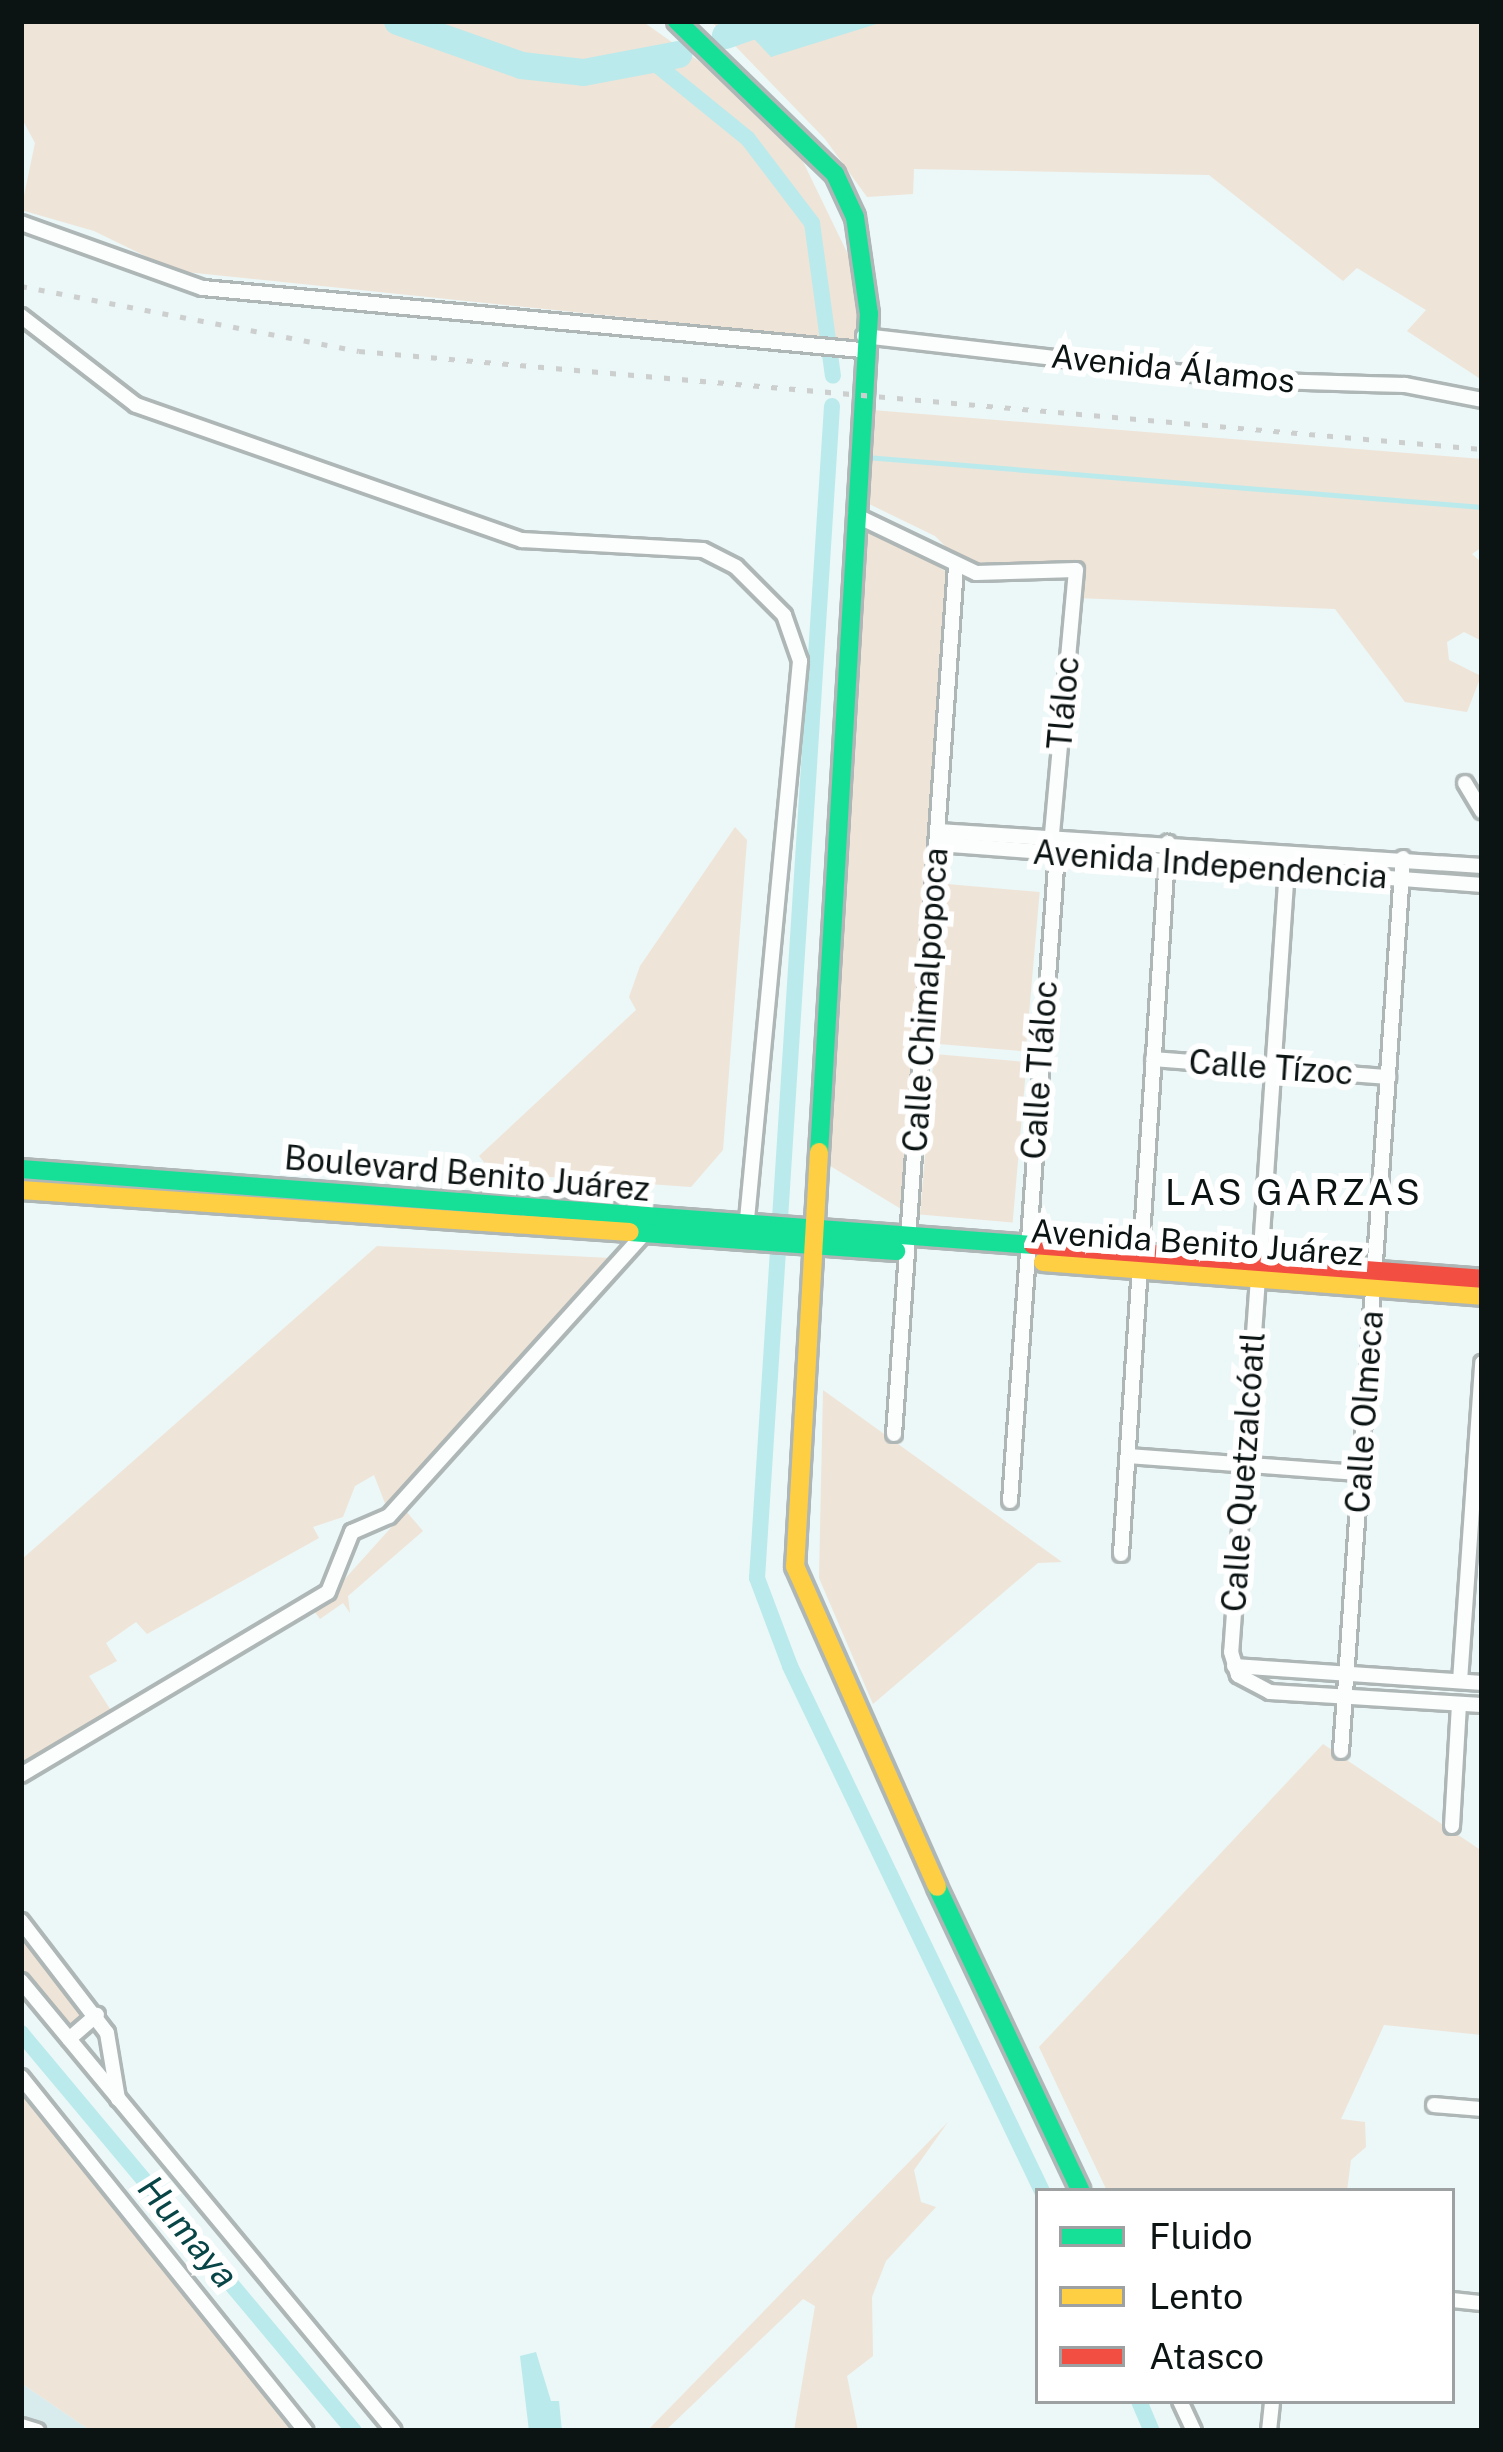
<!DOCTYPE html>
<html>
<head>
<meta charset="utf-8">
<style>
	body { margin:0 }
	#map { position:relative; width:1503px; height:2452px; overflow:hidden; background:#ecf7f7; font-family:"Public Sans",sans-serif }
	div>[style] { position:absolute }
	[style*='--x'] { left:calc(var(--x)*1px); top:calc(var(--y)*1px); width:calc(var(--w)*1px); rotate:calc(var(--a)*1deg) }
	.built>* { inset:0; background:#d8eced }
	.green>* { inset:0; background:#efe4d8; transform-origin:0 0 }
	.water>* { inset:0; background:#baeaec }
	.stream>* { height:4.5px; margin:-2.25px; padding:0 2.25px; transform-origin:2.25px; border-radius:2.25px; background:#baeaec }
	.canal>* { height:16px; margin:-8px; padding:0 8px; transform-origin:8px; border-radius:8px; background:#baeaec }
	.river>* { height:27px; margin:-13.5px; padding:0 13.5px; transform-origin:13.5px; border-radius:13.5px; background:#baeaec }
	.roads { filter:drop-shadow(3px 0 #aeb6b6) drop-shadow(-3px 0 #aeb6b6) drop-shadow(0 3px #aeb6b6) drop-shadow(0 -3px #aeb6b6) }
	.street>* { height:14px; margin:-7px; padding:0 7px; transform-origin:7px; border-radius:7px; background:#fcfefe }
	.fast>* { height:18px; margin:-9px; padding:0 9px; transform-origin:9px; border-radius:9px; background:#16e098 }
	.slow>* { height:18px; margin:-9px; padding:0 9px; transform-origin:9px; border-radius:9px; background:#ffcf43 }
	.jam>* { height:18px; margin:-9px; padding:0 9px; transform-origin:9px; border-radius:9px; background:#f24e42 }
	.rail>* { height:4.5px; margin-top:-2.25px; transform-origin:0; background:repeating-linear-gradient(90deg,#cdcfcf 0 6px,transparent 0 18px) }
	span { translate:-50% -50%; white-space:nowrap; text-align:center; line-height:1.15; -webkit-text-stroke:12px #fff; paint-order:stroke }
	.street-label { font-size:33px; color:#0c1313 }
	.neighbourhood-label { font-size:36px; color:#0c1313; letter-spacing:3px }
	.water-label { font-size:36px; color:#084547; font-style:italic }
	.frame { position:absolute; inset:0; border:24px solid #0c1313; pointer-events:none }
	.legend { position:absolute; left:1035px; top:2188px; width:420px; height:216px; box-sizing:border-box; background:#fff; border:3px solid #9ea1a1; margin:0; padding:15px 21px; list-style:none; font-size:36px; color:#0c1313 }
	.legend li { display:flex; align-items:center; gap:24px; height:60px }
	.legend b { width:60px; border:3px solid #9ea1a1 }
</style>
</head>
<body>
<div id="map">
	<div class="built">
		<i style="clip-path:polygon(21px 2383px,91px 2431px,21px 2431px)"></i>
	</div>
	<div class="green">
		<i style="clip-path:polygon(21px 21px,642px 21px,758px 103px,793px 141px,858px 275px,856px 341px,176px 271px,94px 231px,21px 210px,35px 143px,21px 117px)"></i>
		<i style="clip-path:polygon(711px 21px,1482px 21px,1482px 380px,1407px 331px,1426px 310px,1357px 268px,1343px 281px,1209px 175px,914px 169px,913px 194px,867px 197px,825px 139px)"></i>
		<i style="clip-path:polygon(872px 410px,1482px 459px,1482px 547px,1472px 554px,1482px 563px,1482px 641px,1464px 632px,1447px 642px,1449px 660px,1481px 676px,1467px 712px,1405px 702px,1335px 609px,1078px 598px,1082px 567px,962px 563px,935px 536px,867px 503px)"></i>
		<i style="clip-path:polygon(863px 521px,948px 573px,906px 1212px,827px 1164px)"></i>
		<i style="clip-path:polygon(735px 827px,747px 840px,723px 1150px,691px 1187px,493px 1173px,479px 1156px,636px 1010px,629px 997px,640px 966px)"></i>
		<i style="left:947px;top:884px;width:93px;height:160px;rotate:5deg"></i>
		<i style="left:934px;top:1054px;width:93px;height:161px;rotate:5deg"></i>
		<i style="clip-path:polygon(377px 1246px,610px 1258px,614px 1266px,388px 1511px,374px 1475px,355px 1486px,343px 1517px,313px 1527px,319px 1538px,147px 1634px,136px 1622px,106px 1643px,117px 1661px,89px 1676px,119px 1723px,21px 1778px,21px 1560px)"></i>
		<i style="clip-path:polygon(823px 1390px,1062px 1562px,1038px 1563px,873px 1704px,819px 1578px)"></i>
		<i style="clip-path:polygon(406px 1511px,423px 1531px,348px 1596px,350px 1613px,343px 1603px,320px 1619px,315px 1612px)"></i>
		<i style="clip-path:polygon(1323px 1744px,1482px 1851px,1482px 2035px,1384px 2025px,1341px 2119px,1365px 2122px,1366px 2147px,1351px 2160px,1347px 2191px,1107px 2191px,1039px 2047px)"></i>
		<i style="clip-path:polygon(21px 1910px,86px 2011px,70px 2026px,21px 1967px)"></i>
		<i style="clip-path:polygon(21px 2080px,70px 2142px,314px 2431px,91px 2431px,21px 2383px)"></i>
		<i style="clip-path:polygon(948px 2122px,914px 2170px,921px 2202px,936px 2207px,886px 2261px,872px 2297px,873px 2356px,847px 2376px,858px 2431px,794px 2431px,815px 2306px,803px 2299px,665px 2431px,647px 2431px)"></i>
	</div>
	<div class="water">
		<i style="clip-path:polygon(737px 21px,886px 21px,771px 57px)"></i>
		<i style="clip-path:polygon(536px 2352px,551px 2401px,559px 2401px,562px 2431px,529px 2431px,520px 2356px)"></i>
	</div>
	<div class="stream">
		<i style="--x:866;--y:457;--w:618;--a:4.64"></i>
	</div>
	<div class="canal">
		<i style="--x:657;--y:65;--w:117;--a:39.1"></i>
		<i style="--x:748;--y:139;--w:106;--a:52.7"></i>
		<i style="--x:812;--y:223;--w:154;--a:82.2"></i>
		<i style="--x:832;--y:406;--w:1174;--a:93.66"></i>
		<i style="--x:757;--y:1578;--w:94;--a:69.4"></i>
		<i style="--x:790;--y:1666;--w:582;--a:64.36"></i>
		<i style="--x:21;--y:2033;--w:519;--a:50.08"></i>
		<i style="--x:1139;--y:2401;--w:33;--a:67"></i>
	</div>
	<div class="river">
		<i style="--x:397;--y:21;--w:132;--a:19.5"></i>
		<i style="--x:521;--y:65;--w:62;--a:6.4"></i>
		<i style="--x:583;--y:72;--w:97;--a:-10.7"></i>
		<i style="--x:725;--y:35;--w:42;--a:-19.3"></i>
	</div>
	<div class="roads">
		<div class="street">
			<i style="--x:21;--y:223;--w:193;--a:19.7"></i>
			<i style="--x:203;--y:288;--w:661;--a:5.38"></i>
			<i style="--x:21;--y:316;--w:145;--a:37.7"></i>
			<i style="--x:136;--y:405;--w:409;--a:19.3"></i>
			<i style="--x:522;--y:540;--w:181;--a:3.2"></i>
			<i style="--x:703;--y:550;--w:37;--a:27"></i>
			<i style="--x:736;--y:567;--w:68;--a:45"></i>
			<i style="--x:784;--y:615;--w:49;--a:70.8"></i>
			<i style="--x:800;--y:661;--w:572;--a:95.42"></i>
			<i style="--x:864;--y:336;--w:381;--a:6.6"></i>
			<i style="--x:1242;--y:380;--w:163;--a:1.8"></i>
			<i style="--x:1405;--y:385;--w:78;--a:11"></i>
			<i style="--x:855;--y:515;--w:134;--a:25.6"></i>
			<i style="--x:976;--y:573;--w:100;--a:-1.7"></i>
			<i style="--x:1076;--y:570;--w:267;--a:95.2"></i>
			<i style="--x:1465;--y:783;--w:33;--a:59"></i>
			<i style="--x:938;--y:831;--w:545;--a:3.68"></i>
			<i style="--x:938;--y:844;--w:546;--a:4.31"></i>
			<i style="--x:1153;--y:1059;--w:236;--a:4.4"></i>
			<i style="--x:1260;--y:1264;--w:394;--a:-86.1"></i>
			<i style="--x:1258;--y:1278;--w:375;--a:94.1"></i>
			<i style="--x:1231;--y:1652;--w:24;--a:73"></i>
			<i style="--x:1238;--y:1675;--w:36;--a:28"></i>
			<i style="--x:1270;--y:1692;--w:212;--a:3.5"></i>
			<i style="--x:894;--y:1434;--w:869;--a:-85.91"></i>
			<i style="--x:1128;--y:1456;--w:234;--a:4.2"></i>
			<i style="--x:1010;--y:1501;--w:649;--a:-85.85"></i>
			<i style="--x:1121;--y:1554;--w:713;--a:-86.22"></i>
			<i style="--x:1234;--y:1666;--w:249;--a:3.9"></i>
			<i style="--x:1460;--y:1681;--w:319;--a:-86"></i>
			<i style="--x:1341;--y:1751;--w:895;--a:-86.03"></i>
			<i style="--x:21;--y:1775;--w:357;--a:-30.8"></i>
			<i style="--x:328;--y:1592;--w:65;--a:-68.2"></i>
			<i style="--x:352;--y:1532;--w:40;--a:-23.4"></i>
			<i style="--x:389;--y:1516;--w:379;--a:-47.9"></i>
			<i style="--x:1452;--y:1826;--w:122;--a:-86.7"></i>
			<i style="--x:21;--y:1921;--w:141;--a:52.5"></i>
			<i style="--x:107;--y:2033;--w:67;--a:80.5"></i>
			<i style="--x:21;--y:1981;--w:584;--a:50.35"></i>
			<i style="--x:69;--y:2039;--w:37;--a:-41"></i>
			<i style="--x:21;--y:2077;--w:454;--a:51.2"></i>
			<i style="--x:1434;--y:2105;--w:48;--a:4.8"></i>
			<i style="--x:1452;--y:2300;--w:30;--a:6"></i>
			<i style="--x:1180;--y:2401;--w:33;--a:65"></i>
			<i style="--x:21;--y:2426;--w:17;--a:17"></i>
			<i style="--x:1269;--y:2431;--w:30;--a:-84"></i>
		</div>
		<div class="fast">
			<i style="--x:677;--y:21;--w:220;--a:44.1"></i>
			<i style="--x:835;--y:174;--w:47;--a:65.1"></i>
			<i style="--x:855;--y:217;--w:98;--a:81.8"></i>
			<i style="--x:869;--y:314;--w:839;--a:93.41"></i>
			<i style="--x:21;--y:1169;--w:1015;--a:4.29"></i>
			<i style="--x:630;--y:1232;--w:267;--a:4.1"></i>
			<i style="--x:937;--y:1887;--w:336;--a:64.7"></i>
		</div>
		<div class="slow">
			<i style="--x:819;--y:1152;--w:415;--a:93.3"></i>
			<i style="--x:795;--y:1566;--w:351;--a:66.1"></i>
			<i style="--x:21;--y:1190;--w:610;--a:3.95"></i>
			<i style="--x:1043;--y:1262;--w:440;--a:4.4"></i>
		</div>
		<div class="jam">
			<i style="--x:1033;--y:1245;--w:450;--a:4.3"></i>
		</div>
	</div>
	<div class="rail">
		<i style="--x:21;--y:286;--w:344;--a:10.9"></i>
		<i style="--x:359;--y:351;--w:1127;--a:4.99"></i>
	</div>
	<div class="street-label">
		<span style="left:1173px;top:369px;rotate:6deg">Avenida Álamos</span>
		<span style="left:1064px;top:703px;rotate:-85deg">Tláloc</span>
		<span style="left:1210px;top:865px;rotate:4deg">Avenida Independencia</span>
		<span style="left:926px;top:1000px;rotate:-86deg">Calle Chimalpopoca</span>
		<span style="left:1271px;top:1068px;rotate:4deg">Calle Tízoc</span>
		<span style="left:1040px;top:1070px;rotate:-86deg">Calle Tláloc</span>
		<span style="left:467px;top:1174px;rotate:5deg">Boulevard Benito Juárez</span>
		<span style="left:1197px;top:1243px;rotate:4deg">Avenida Benito Juárez</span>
		<span style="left:1365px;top:1412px;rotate:-86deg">Calle Olmeca</span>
		<span style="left:1244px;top:1472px;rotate:-86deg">Calle Quetzalcóatl</span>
	</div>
	<div class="neighbourhood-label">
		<span style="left:1294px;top:1193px">LAS GARZAS</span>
	</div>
	<div class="water-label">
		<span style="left:188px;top:2232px;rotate:50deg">Humaya</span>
	</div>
	<div class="frame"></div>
	<ul class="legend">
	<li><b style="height:15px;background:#16e098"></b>Fluido</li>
	<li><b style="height:15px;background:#ffcf43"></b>Lento</li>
	<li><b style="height:15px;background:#f24e42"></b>Atasco</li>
	</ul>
</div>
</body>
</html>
